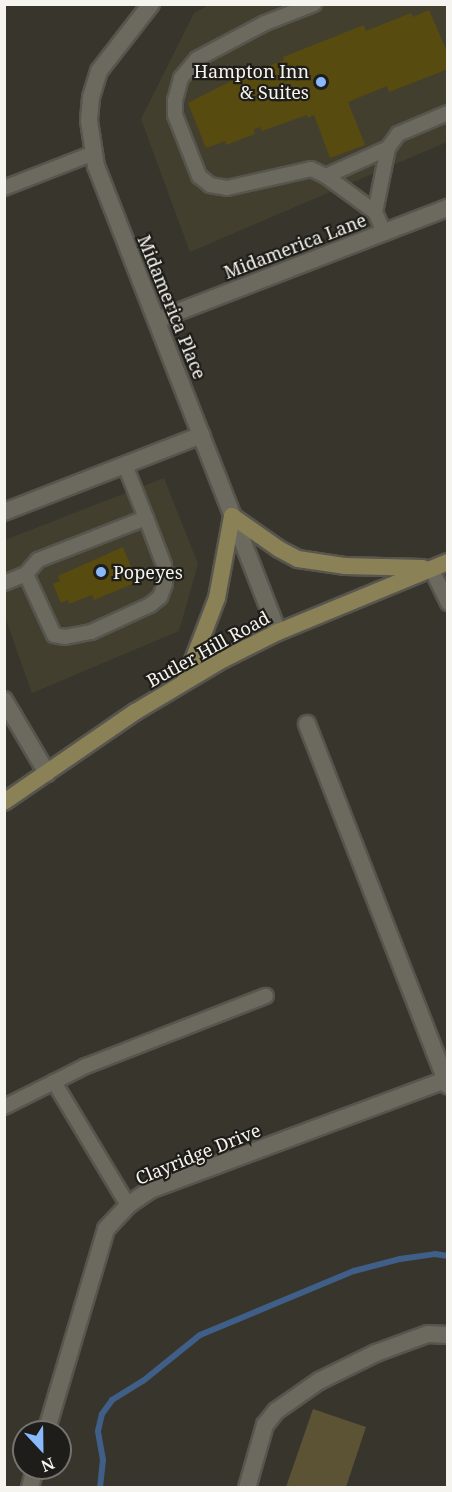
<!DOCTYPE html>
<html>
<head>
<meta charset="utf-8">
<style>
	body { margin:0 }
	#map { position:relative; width:452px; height:1492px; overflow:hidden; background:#38362c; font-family:"Noto Serif",serif }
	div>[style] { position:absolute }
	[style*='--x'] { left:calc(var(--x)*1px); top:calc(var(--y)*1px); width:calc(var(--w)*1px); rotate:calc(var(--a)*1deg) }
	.built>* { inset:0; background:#433f2f }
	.green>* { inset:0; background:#5b5333 }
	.stream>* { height:6px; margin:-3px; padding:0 3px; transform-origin:3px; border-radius:3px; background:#3f5e88 }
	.building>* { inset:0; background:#584b0f }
	.roads { filter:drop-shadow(2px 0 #57554d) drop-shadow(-2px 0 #57554d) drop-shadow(0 2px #57554d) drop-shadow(0 -2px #57554d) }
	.service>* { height:14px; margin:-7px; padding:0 7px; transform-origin:7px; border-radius:7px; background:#6c6a5f }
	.minor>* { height:16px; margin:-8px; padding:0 8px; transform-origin:8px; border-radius:8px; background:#6c6a5f }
	.secondary>* { height:16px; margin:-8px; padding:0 8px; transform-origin:8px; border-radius:8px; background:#8a8157 }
	.dots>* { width:16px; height:16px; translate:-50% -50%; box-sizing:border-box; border:3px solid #1e1d19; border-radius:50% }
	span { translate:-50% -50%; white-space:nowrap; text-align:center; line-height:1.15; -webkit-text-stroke:4.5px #1e1d19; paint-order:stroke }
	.poi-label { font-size:18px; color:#f5f4ee }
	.right { translate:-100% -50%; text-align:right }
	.left { translate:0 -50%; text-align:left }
	.street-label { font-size:18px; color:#f5f4ee }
	.frame { position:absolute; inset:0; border:6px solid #f5f4ee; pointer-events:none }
	.north { position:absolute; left:12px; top:1420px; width:60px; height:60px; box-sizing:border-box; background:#1e1d19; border:2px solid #74736e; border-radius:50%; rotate:158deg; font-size:16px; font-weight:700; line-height:24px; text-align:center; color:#f5f4ee }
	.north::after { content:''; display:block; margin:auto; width:21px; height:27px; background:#89bafc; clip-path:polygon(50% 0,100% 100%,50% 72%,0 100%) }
</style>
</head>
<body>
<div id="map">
	<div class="built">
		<i style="clip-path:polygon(209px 5px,447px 5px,447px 142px,190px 252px,141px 119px,194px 13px)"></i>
		<i style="clip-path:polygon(164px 478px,198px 564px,179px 631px,32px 693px,5px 617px,5px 540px)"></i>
	</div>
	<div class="green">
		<i style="clip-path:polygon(313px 1409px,366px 1427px,346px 1487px,286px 1487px)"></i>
	</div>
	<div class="stream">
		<i style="--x:100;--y:1488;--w:28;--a:-84"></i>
		<i style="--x:103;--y:1460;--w:29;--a:-100"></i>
		<i style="--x:98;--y:1431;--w:17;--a:-77"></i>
		<i style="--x:102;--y:1414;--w:17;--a:-54"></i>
		<i style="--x:112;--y:1400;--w:36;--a:-32"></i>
		<i style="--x:143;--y:1381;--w:73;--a:-38.9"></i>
		<i style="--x:200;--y:1335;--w:167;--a:-22.6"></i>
		<i style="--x:354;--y:1271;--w:48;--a:-14.6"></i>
		<i style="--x:400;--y:1259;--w:35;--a:-8"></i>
		<i style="--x:435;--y:1254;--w:13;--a:9"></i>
	</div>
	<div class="building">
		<i style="clip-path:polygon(429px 10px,448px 54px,448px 69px,389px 92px,387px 86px,348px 102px,365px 145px,330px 158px,314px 115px,308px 118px,307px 115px,262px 131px,260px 127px,254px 129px,255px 134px,226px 145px,225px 141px,206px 148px,188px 103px,239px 77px,284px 60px,283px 57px,364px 25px,366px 31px,411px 13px,413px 17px)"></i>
		<i style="clip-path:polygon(123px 547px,137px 582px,94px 600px,92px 595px,69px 604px,68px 600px,61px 603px,53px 584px,60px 581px,58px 576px)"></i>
	</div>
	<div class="roads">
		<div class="service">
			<i style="--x:314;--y:4;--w:53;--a:158.8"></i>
			<i style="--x:265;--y:23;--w:77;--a:152.1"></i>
			<i style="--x:197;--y:59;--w:25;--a:130"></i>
			<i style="--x:181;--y:78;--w:23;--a:105"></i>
			<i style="--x:175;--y:100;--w:15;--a:90"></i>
			<i style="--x:175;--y:115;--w:66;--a:68.5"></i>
			<i style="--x:199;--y:176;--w:14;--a:39"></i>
			<i style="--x:210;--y:185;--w:17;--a:10"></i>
			<i style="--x:227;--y:188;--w:86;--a:-12.7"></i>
			<i style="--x:311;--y:169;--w:17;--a:25"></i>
			<i style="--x:326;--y:176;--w:68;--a:-24.3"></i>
			<i style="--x:326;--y:176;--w:61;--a:36.3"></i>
			<i style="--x:375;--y:212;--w:22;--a:66"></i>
			<i style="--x:4;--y:188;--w:97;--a:-21.3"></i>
			<i style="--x:375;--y:212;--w:65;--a:-78.5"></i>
			<i style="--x:388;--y:148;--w:17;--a:-54"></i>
			<i style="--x:398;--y:134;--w:54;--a:-22.8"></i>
			<i style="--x:125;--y:465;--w:57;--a:68.4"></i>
			<i style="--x:431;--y:568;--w:39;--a:64"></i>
			<i style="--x:4;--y:583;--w:24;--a:-22"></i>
			<i style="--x:26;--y:574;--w:18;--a:-49"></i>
			<i style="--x:38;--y:560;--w:116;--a:-21.3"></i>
			<i style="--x:146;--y:518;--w:50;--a:69"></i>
			<i style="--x:164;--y:565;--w:19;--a:87"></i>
			<i style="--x:165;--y:584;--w:14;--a:111"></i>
			<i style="--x:160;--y:597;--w:13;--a:141"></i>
			<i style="--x:150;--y:605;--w:65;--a:155.4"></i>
			<i style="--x:91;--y:632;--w:26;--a:169"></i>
			<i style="--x:65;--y:637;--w:11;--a:-170"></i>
			<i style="--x:54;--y:635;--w:67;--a:-114.7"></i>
			<i style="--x:54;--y:1082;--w:36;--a:-27"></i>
			<i style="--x:86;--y:1066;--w:193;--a:-21.3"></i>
			<i style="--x:4;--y:1107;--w:56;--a:-26.6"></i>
			<i style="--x:54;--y:1082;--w:144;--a:59"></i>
		</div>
		<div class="minor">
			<i style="--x:151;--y:4;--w:85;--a:127.8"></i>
			<i style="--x:99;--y:71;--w:27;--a:107"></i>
			<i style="--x:91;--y:97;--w:24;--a:95"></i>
			<i style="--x:89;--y:121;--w:46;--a:81.2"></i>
			<i style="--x:96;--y:166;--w:500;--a:68.67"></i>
			<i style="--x:157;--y:320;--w:312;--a:-21.1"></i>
			<i style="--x:4;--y:512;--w:212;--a:-21.3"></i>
			<i style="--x:4;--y:700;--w:85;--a:59.5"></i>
			<i style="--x:307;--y:724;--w:388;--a:68.7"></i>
			<i style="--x:46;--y:1432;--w:212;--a:-73.5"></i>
			<i style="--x:106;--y:1229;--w:33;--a:-47"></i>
			<i style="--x:128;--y:1205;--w:27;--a:-34"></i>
			<i style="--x:150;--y:1190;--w:318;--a:-20.4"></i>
			<i style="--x:30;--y:1488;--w:21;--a:-76"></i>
			<i style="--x:247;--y:1488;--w:66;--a:-74.1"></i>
			<i style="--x:265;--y:1425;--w:18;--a:-52"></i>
			<i style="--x:276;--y:1411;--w:52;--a:-34.9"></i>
			<i style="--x:319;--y:1381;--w:64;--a:-26.2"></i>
			<i style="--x:376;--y:1353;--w:55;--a:-20.1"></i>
			<i style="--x:428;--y:1334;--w:20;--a:3"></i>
		</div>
		<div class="secondary">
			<i style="--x:185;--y:681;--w:89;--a:-68.9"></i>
			<i style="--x:217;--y:598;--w:83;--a:-79.6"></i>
			<i style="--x:232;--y:516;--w:57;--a:35.1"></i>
			<i style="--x:279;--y:549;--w:21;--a:28"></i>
			<i style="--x:298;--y:559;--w:48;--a:8.5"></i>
			<i style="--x:345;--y:566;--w:78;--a:1.5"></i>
			<i style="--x:4;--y:802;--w:159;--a:-34.5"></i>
			<i style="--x:135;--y:712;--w:104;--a:-30.8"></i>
			<i style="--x:224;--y:659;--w:60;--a:-26.6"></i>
			<i style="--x:278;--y:632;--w:184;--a:-22.4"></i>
		</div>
	</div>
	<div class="dots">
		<i style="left:321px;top:82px;background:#89bafc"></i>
		<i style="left:101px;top:572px;background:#89bafc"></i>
	</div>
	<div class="poi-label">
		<span class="right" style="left:309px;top:82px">Hampton Inn<br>&amp; Suites</span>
		<span class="left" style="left:113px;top:572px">Popeyes</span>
	</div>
	<div class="street-label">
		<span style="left:295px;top:246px;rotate:-21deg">Midamerica Lane</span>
		<span style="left:172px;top:307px;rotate:68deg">Midamerica Place</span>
		<span style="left:208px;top:649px;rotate:-29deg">Butler Hill Road</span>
		<span style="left:198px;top:1154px;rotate:-22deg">Clayridge Drive</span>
	</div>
	<div class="frame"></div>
	<div class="north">N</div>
</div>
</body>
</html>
